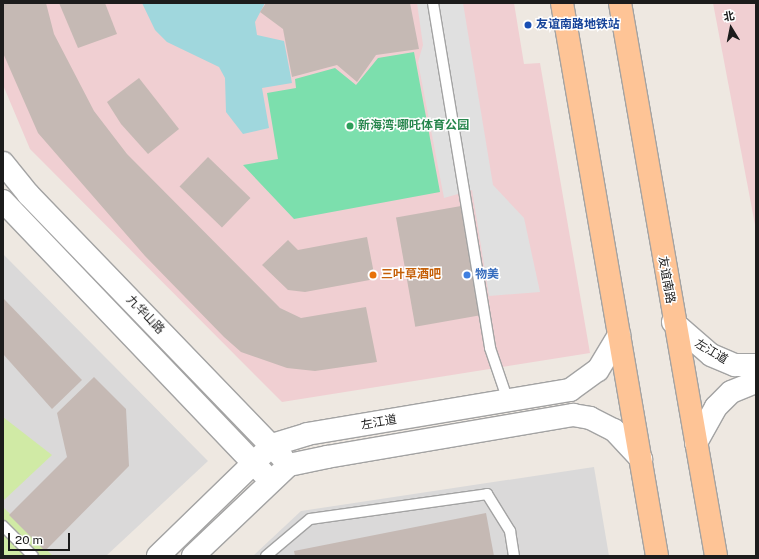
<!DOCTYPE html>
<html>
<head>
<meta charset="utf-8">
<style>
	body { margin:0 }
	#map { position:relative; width:759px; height:559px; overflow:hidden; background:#eee8e1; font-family:"Public Sans","Noto Sans SC",sans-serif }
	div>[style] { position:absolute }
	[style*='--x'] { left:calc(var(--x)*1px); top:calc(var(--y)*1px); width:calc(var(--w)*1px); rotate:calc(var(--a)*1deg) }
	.residential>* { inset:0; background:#dad9d9 }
	.commercial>* { inset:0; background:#f0cfd2 }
	.grass>* { inset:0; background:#d0eaa5 }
	.pitch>* { inset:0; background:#7cdfad }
	.parking>* { inset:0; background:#e0e0e0 }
	.water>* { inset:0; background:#a0d7dd }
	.building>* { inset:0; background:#c5b9b4; transform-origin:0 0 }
	.roads { filter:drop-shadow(1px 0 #a3a3a3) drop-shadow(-1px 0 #a3a3a3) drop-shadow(0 1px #a3a3a3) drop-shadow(0 -1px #a3a3a3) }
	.service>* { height:10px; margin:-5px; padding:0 5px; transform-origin:5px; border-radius:5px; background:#fff }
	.tertiary>* { height:22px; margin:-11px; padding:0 11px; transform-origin:11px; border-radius:11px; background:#fff }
	.primary>* { height:22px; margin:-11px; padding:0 11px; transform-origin:11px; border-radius:11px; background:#fec496 }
	.dots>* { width:11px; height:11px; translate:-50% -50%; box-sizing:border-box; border:2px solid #fff; border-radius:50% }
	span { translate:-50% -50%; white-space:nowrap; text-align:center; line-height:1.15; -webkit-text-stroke:3px #fff; paint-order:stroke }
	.transit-label { font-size:12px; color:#164399; font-weight:700 }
	.left { translate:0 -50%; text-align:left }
	.leisure-label { font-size:12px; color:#27864d; font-weight:700 }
	.food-label { font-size:12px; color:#c56008; font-weight:700 }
	.shop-label { font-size:12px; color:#366cbe; font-weight:700 }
	.street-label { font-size:12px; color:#1c1c1c }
	.frame { position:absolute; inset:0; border:4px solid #1c1c1c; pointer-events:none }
	.north { position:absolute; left:711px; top:8px; width:40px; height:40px; -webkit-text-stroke:3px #fff; paint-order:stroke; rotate:350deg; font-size:11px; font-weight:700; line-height:16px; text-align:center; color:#1c1c1c }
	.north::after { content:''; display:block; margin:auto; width:14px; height:18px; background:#1c1c1c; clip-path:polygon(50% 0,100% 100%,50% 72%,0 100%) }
	.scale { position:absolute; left:8px; top:533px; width:62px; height:18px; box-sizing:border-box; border:2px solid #1c1c1c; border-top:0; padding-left:5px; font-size:12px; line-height:14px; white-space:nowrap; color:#1c1c1c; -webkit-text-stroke:3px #fff; paint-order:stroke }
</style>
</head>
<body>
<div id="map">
	<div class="residential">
		<i style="clip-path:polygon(3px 254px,208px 461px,106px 556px,3px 556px)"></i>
		<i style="clip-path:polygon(594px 467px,609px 556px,253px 556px,301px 511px)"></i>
	</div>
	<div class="commercial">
		<i style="clip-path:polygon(3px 3px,514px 3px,524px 64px,540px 63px,590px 353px,282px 402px,30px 149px,3px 85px)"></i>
		<i style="clip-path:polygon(713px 3px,756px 3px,756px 230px)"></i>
	</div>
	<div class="grass">
		<i style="clip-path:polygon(3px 417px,52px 455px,3px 501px)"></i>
		<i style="clip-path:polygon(3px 507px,53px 556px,3px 556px)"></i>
	</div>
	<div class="pitch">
		<i style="clip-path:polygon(414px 52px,440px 192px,294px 219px,243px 165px,278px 159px,267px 93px,296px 88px,295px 79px,335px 68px,356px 85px,378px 58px)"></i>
	</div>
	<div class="parking">
		<i style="clip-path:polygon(417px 3px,463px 3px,493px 185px,524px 218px,540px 292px,489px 296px,472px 190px,444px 198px,418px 62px,423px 45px)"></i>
	</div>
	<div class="water">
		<i style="clip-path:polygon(142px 3px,265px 3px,255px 22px,257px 35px,284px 41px,292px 83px,262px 88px,269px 128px,243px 134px,226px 112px,225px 78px,219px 67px,167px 42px,155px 30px)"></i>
	</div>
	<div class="building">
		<i style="clip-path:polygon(3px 3px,46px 3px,54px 34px,94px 111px,127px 154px,280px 308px,301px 318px,366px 307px,377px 362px,315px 371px,287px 368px,241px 352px,224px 337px,145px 256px,38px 133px,3px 53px)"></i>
		<i style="clip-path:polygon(59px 3px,105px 3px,117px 34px,78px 48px)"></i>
		<i style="clip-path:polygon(266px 3px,410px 3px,419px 49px,376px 55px,357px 82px,337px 65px,292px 77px,283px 29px,260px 12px)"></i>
		<i style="clip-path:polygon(139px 78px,179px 129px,148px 154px,121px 124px,107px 102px)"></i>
		<i style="left:208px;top:157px;width:59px;height:41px;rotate:44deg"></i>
		<i style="left:461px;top:206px;width:111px;height:66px;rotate:80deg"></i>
		<i style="clip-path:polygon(367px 237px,375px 279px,305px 292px,288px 290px,262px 265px,288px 240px,298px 250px)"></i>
		<i style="clip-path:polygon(3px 298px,82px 380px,52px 409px,3px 354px)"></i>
		<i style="clip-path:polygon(94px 377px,126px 409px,129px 466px,45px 551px,9px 515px,67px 457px,57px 413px)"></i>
		<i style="clip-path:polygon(486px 513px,494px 556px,295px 556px,294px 551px)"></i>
	</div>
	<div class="roads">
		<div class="service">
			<i style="--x:433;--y:3;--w:350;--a:80.6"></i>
			<i style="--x:490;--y:348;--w:56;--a:71.2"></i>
			<i style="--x:3;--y:526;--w:42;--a:45"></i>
			<i style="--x:266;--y:556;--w:57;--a:-40.1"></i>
			<i style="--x:310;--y:519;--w:179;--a:-8"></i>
			<i style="--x:487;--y:494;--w:44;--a:58.1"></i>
			<i style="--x:510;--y:531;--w:25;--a:81"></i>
		</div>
		<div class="tertiary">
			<i style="--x:3;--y:163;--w:40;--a:51"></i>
			<i style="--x:28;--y:194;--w:366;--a:46"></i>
			<i style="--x:3;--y:201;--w:376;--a:46.3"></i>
			<i style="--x:673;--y:322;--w:50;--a:41"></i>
			<i style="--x:711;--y:355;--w:26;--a:23"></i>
			<i style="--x:735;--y:365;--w:21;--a:0"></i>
			<i style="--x:696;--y:443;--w:41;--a:-60.9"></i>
			<i style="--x:716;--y:407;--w:21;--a:-45"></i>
			<i style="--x:731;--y:392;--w:27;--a:-22"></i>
			<i style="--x:158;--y:556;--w:159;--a:-44.2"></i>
			<i style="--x:272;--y:445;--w:37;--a:-17"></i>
			<i style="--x:307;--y:434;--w:267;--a:-9.5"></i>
			<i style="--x:570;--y:390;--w:34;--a:-36"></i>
			<i style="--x:598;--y:370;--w:41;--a:-59"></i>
			<i style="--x:193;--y:556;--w:132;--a:-43.5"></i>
			<i style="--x:289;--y:465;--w:39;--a:-12"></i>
			<i style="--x:327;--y:457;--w:250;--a:-9.7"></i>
			<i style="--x:573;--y:415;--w:17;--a:10"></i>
			<i style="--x:590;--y:418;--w:27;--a:27"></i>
			<i style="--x:614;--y:430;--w:40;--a:47"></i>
		</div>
		<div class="primary">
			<i style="--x:562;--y:3;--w:561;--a:80.25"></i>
			<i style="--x:620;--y:3;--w:561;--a:80.15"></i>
		</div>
	</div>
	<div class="dots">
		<i style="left:528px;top:25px;background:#1a4fb4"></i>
		<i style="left:350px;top:126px;background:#2e9e5b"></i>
		<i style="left:373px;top:275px;background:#e8710a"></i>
		<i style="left:467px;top:275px;background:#3f7fe0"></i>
	</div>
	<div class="transit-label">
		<span class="left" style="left:536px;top:25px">友谊南路地铁站</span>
	</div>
	<div class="leisure-label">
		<span class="left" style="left:358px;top:126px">新海湾·哪吒体育公园</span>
	</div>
	<div class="food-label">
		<span class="left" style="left:381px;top:275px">三叶草酒吧</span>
	</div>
	<div class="shop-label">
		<span class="left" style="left:475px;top:275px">物美</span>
	</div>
	<div class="street-label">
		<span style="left:666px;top:280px;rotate:80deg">友谊南路</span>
		<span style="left:145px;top:315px;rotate:46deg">九华山路</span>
		<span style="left:711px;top:352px;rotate:31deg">左江道</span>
		<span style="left:379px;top:423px;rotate:-10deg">左江道</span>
	</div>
	<div class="frame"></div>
	<div class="north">北</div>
	<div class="scale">20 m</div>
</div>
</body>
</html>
